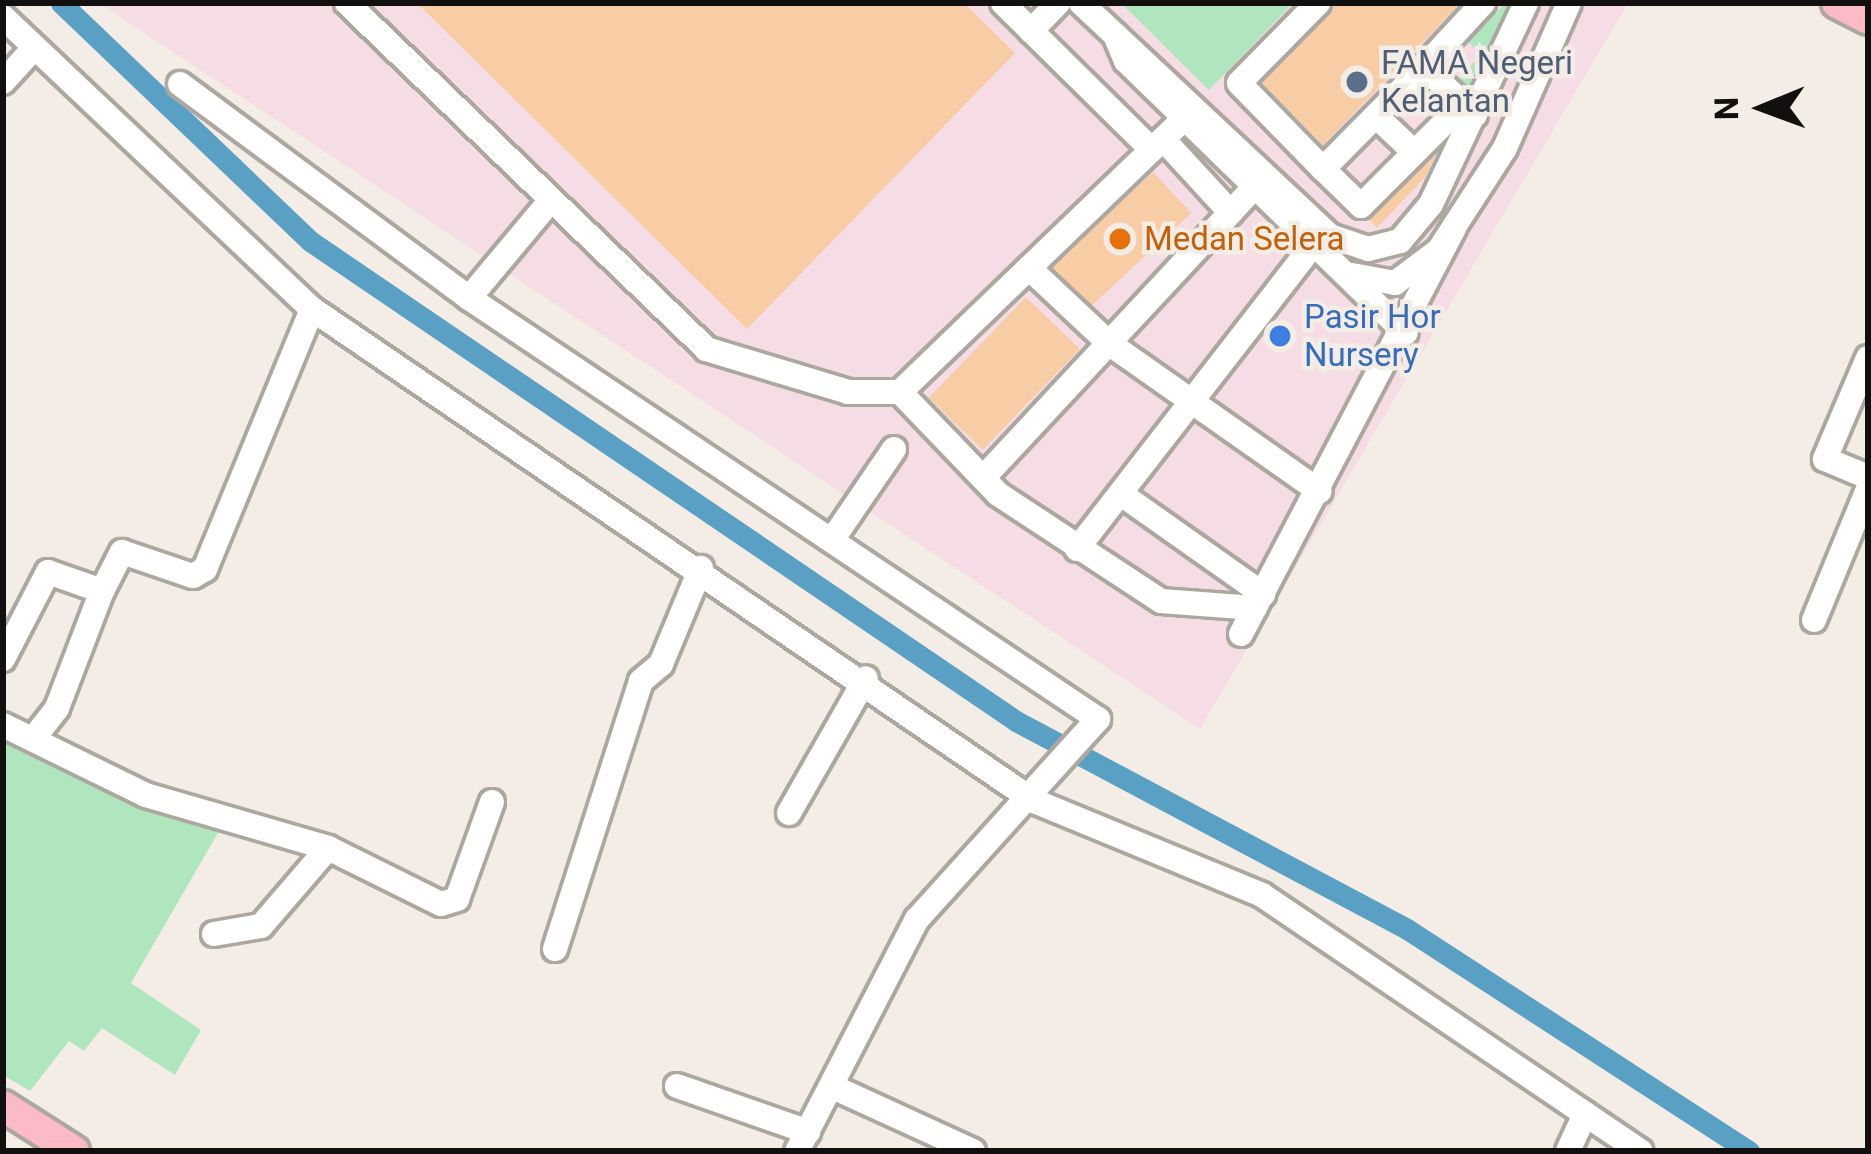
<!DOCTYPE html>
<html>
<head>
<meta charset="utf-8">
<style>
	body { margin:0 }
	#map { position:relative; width:1871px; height:1154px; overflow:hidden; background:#f3ede5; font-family:Roboto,sans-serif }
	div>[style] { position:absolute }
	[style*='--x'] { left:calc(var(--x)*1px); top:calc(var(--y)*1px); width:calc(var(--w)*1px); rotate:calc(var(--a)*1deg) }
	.commercial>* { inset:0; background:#f5dce5 }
	.green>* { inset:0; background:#afe6bd }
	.canal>* { height:21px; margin:-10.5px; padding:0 10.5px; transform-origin:10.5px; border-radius:10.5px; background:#5aa0c4 }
	.building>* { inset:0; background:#f8cda6; transform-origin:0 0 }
	.roads { filter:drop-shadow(3px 0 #aca79f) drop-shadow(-3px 0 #aca79f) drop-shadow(0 3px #aca79f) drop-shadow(0 -3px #aca79f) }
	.minor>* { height:24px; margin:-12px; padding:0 12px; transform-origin:12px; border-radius:12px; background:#fff }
	.major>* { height:30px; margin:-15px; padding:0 15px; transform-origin:15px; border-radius:15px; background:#fbbac6 }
	.dots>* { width:33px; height:33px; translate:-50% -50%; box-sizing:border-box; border:6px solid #f3ede5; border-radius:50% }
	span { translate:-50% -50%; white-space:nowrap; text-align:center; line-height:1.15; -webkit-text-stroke:9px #f3ede5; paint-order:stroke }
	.service-label { font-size:33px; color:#4e5e75 }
	.left { translate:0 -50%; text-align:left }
	.food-label { font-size:33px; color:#c56008 }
	.shop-label { font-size:33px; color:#366cbe }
	.frame { position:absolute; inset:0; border:6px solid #12100e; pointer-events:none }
	.north { position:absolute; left:1703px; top:48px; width:120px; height:120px; -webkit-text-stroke:9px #f3ede5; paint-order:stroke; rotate:269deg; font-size:33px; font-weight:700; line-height:48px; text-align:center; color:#12100e }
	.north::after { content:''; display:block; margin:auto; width:42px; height:54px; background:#12100e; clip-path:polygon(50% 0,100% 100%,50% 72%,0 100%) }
</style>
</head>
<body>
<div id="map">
	<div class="commercial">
		<i style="clip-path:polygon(99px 3px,1628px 3px,1200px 729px)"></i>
	</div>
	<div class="green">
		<i style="clip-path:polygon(1121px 3px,1293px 3px,1209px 90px)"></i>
		<i style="clip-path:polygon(1505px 3px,1520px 7px,1475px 105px,1454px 86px,1481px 54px,1468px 42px)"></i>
		<i style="clip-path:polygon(3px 734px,222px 826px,131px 983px,201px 1030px,175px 1075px,102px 1028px,84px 1051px,69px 1041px,30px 1091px,3px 1075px)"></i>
	</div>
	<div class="canal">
		<i style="--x:61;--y:3;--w:344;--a:43.7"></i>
		<i style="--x:310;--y:241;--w:854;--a:34.21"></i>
		<i style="--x:1016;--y:721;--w:443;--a:28"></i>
		<i style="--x:1407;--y:929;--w:408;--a:33"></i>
	</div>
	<div class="building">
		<i style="clip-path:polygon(417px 3px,964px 3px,1015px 53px,747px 329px)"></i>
		<i style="clip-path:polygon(1334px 3px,1461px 3px,1323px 145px,1262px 83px)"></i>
		<i style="clip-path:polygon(1436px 154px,1426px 176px,1377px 228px,1369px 220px)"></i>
		<i style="left:1153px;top:172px;width:56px;height:139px;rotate:47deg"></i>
		<i style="left:1026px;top:297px;width:75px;height:140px;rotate:44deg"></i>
	</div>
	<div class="roads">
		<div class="minor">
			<i style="--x:347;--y:3;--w:499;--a:43.9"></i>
			<i style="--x:706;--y:349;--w:148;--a:16.8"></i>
			<i style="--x:848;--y:392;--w:52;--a:0"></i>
			<i style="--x:900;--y:392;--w:395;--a:-43.9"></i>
			<i style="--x:1003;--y:3;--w:209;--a:44.6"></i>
			<i style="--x:1081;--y:3;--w:341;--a:43.1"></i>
			<i style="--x:1330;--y:236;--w:40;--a:18.9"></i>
			<i style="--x:1368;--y:249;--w:33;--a:-14"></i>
			<i style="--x:1400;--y:241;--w:48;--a:-50"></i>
			<i style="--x:1431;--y:204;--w:222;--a:-64.7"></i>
			<i style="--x:1318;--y:3;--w:112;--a:134.6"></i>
			<i style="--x:1239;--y:83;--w:120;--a:45.7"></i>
			<i style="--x:1323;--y:169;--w:144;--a:-45.3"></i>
			<i style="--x:1424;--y:67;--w:70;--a:43.3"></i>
			<i style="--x:3;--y:17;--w:425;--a:43.4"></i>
			<i style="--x:312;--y:309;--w:874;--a:34.27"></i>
			<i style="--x:1034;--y:801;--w:247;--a:22.4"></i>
			<i style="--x:1262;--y:895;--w:457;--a:34.1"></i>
			<i style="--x:1031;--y:31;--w:39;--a:-46"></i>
			<i style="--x:1115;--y:35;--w:28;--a:67"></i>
			<i style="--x:1126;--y:61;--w:390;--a:44.2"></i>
			<i style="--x:1435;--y:55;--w:71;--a:-47.3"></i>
			<i style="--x:3;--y:82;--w:46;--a:-47.6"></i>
			<i style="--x:180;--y:84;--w:360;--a:36.5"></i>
			<i style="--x:469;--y:298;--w:757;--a:33.8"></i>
			<i style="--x:1098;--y:719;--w:270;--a:132.1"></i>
			<i style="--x:917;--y:919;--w:261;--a:117.3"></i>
			<i style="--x:1376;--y:116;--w:52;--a:43.5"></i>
			<i style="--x:1163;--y:139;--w:100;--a:47.4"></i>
			<i style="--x:1323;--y:169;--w:53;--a:44.2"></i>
			<i style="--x:1361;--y:206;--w:144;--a:-45"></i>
			<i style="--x:1029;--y:268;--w:111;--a:43.2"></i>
			<i style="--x:1110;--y:344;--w:256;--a:35.1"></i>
			<i style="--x:1352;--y:275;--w:44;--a:10.5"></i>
			<i style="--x:1395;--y:283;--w:55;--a:-36.9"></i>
			<i style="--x:1439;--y:250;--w:121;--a:-57.1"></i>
			<i style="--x:1505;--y:148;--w:158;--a:-66.2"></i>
			<i style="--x:469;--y:298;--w:126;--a:-50.1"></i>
			<i style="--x:1868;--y:358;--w:110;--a:113.1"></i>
			<i style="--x:1825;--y:459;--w:47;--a:22.7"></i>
			<i style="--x:900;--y:392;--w:141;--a:46.1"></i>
			<i style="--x:998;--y:494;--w:195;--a:33.3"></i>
			<i style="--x:1161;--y:601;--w:94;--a:4.3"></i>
			<i style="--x:983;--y:478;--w:398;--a:-47"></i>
			<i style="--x:1121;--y:494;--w:174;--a:35.2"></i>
			<i style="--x:832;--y:540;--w:110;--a:-55.7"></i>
			<i style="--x:1077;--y:549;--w:385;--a:-52.2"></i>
			<i style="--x:1814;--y:620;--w:142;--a:-67.6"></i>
			<i style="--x:1241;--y:634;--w:458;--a:-62.3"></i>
			<i style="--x:3;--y:659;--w:98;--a:-62.7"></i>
			<i style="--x:48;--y:572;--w:57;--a:19.4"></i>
			<i style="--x:102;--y:591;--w:44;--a:-62.9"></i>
			<i style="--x:122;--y:552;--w:75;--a:18.7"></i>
			<i style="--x:193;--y:576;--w:14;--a:-30"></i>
			<i style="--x:205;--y:569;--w:281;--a:-67.6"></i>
			<i style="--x:3;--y:725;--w:159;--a:26.1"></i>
			<i style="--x:146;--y:795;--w:190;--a:16.2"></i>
			<i style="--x:328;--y:848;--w:126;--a:26.4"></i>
			<i style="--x:441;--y:904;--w:17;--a:-17"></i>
			<i style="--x:457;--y:899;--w:103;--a:-70.2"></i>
			<i style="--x:33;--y:739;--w:39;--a:-52"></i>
			<i style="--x:57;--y:708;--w:125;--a:-69"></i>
			<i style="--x:789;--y:813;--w:155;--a:-60.3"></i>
			<i style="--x:214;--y:934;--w:48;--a:-9.7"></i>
			<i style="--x:261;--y:926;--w:103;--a:-49.3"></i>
			<i style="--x:555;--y:949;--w:281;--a:-72.2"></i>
			<i style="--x:641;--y:681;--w:26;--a:-40"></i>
			<i style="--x:661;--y:664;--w:104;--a:-67.4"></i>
			<i style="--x:677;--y:1086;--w:139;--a:19.3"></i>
			<i style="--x:833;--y:1087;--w:154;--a:24.6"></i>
			<i style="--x:1568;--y:1151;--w:41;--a:-65.3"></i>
		</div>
		<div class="major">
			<i style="--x:1837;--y:3;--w:35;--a:27"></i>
			<i style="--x:3;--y:1106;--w:84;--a:32.4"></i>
		</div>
	</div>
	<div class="dots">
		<i style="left:1357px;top:82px;background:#5c6f8a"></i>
		<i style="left:1120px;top:239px;background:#e8710a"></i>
		<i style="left:1280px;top:336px;background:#3f7fe0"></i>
	</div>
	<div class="service-label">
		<span class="left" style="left:1381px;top:82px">FAMA Negeri<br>Kelantan</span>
	</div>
	<div class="food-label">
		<span class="left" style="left:1144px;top:239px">Medan Selera</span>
	</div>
	<div class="shop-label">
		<span class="left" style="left:1304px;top:336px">Pasir Hor<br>Nursery</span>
	</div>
	<div class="frame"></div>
	<div class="north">N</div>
</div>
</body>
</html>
